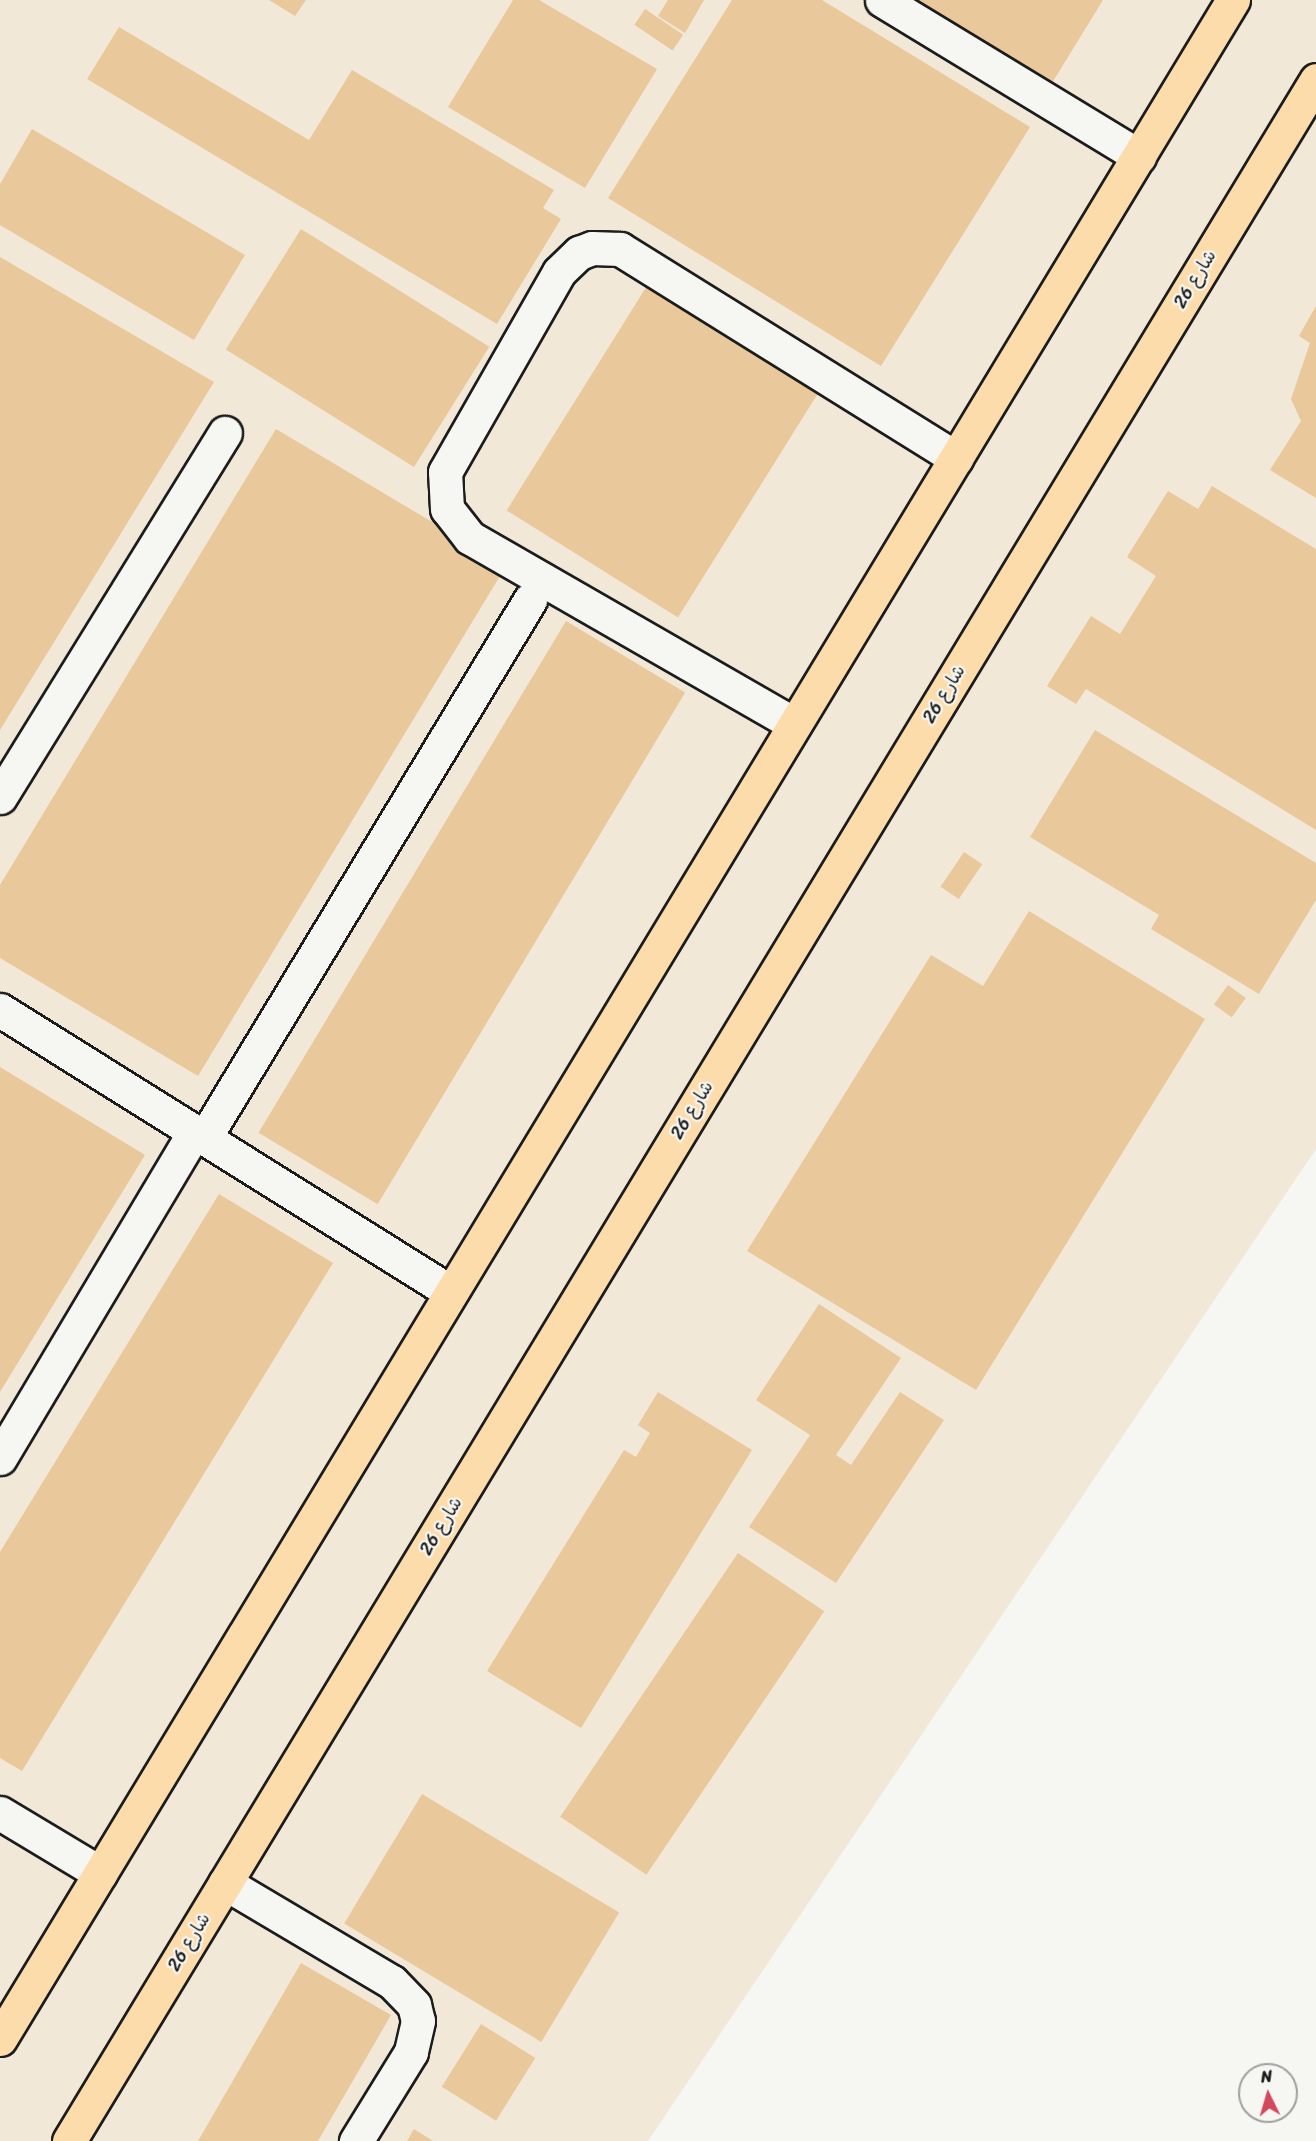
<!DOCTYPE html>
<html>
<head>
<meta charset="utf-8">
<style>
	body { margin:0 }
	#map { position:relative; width:1316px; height:2141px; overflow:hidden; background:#f6f6f2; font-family:Sriracha,"Playpen Sans Arabic",sans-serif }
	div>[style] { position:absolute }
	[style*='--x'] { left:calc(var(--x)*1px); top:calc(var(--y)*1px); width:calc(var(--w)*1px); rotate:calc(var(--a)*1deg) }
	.built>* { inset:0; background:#f2e8d8 }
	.building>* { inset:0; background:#e9c89b; transform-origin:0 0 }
	.roads { filter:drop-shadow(2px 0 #1c1c1c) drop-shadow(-2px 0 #1c1c1c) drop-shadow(0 2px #1c1c1c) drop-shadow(0 -2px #1c1c1c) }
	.minor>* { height:33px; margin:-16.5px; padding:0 16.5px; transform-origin:16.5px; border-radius:16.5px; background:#f6f6f2 }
	.major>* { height:33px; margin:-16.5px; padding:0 16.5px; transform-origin:16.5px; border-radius:16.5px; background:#fddcac }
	span { translate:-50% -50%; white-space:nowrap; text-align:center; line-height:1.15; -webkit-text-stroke:4.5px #f6f6f2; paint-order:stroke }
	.street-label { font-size:18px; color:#1c1c1c }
	.north { position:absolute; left:1238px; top:2063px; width:60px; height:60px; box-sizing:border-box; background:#f6f6f2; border:2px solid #9f9f9c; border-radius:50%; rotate:355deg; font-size:16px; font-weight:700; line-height:24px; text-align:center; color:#1c1c1c }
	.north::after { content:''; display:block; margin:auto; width:21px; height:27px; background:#d1495b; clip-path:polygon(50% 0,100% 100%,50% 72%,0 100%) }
</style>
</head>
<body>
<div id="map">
	<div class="built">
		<i style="clip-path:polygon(0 0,1316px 0,1316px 1149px,648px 2141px,0 2141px)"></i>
	</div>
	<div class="building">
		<i style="clip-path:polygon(269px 0,306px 0,295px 16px)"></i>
		<i style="clip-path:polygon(513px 0,539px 0,657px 69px,585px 188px,448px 107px)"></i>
		<i style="clip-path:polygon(668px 0,704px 0,685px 33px,658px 16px)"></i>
		<i style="clip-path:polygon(732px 0,822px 0,1030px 127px,881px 366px,608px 198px)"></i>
		<i style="clip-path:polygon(914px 0,1103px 0,1052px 83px)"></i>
		<i style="left:645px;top:9px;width:46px;height:19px;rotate:34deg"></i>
		<i style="clip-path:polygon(119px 27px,309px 140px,352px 70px,554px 190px,543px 208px,561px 219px,497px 324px,87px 79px)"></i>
		<i style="clip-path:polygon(32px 129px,245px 255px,194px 340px,0 225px,0 184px)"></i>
		<i style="left:301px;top:229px;width:222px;height:142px;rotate:32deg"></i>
		<i style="clip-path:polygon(0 257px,214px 382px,0 730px)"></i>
		<i style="left:655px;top:273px;width:202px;height:280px;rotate:32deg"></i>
		<i style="clip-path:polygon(1316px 306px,1316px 498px,1270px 470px,1301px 421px,1291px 399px,1310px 343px,1299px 336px)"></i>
		<i style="clip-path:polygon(276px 429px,506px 566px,198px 1076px,0 958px,0 885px)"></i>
		<i style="clip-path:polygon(1212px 486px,1316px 549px,1316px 830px,1086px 689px,1076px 704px,1047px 686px,1091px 616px,1120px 634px,1156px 576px,1127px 557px,1168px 491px,1198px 509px)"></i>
		<i style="left:566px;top:621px;width:139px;height:597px;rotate:31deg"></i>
		<i style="clip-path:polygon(1095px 730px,1316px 863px,1316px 900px,1259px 994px,1151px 929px,1159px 915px,1030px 837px)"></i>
		<i style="left:964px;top:852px;width:22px;height:42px;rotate:34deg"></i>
		<i style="clip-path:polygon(1029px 911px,1205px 1019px,976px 1390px,747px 1251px,931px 955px,983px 986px)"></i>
		<i style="left:1228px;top:985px;width:22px;height:24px;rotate:36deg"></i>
		<i style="clip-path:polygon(0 1067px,145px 1155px,0 1392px)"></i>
		<i style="clip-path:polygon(219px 1194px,333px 1263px,22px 1771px,0 1758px,0 1552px)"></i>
		<i style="clip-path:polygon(819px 1304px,901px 1358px,836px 1455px,851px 1465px,900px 1392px,944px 1420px,836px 1583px,749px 1527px,810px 1435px,756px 1400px)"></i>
		<i style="clip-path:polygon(658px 1392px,752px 1450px,581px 1728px,487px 1671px,624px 1450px,636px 1457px,650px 1433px,638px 1425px)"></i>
		<i style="left:738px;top:1553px;width:104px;height:318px;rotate:34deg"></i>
		<i style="left:422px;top:1794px;width:230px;height:151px;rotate:31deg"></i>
		<i style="clip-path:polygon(301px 1963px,391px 2015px,318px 2141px,198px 2141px)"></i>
		<i style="left:481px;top:2024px;width:64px;height:74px;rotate:32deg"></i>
		<i style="clip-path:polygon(414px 2129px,433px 2141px,407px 2141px)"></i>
	</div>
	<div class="roads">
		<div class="minor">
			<i style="--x:882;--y:0;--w:301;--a:31.3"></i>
			<i style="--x:794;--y:724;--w:374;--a:-150.1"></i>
			<i style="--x:470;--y:538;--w:37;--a:-128"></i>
			<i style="--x:447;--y:509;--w:37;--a:-93"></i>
			<i style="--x:445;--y:472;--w:230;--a:-60.3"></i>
			<i style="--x:559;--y:272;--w:28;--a:-44"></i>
			<i style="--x:579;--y:253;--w:14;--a:-21"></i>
			<i style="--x:592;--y:248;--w:28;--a:2"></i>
			<i style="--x:620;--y:249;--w:396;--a:31.9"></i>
			<i style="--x:0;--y:797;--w:428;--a:-58.3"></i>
			<i style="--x:0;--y:1010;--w:530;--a:32.04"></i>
			<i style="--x:205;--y:1137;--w:628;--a:-58.82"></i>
			<i style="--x:0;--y:1458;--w:381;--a:-59.2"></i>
			<i style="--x:0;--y:1813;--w:117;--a:31"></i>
			<i style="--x:225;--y:1883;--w:194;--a:30.7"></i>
			<i style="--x:392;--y:1982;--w:32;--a:46"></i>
			<i style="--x:414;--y:2005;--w:16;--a:76"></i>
			<i style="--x:418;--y:2021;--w:32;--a:103"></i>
			<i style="--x:411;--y:2052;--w:105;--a:121.7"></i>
		</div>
		<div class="major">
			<i style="--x:0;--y:2039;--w:2383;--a:-58.84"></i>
			<i style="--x:69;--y:2141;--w:2409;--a:-58.82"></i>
		</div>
	</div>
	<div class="street-label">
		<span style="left:1195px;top:279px;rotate:-59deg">شارع 26</span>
		<span style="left:944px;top:694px;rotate:-59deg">شارع 26</span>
		<span style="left:692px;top:1110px;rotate:-59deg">شارع 26</span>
		<span style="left:441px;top:1526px;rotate:-59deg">شارع 26</span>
		<span style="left:189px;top:1942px;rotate:-59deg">شارع 26</span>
	</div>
	<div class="north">N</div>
</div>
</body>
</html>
